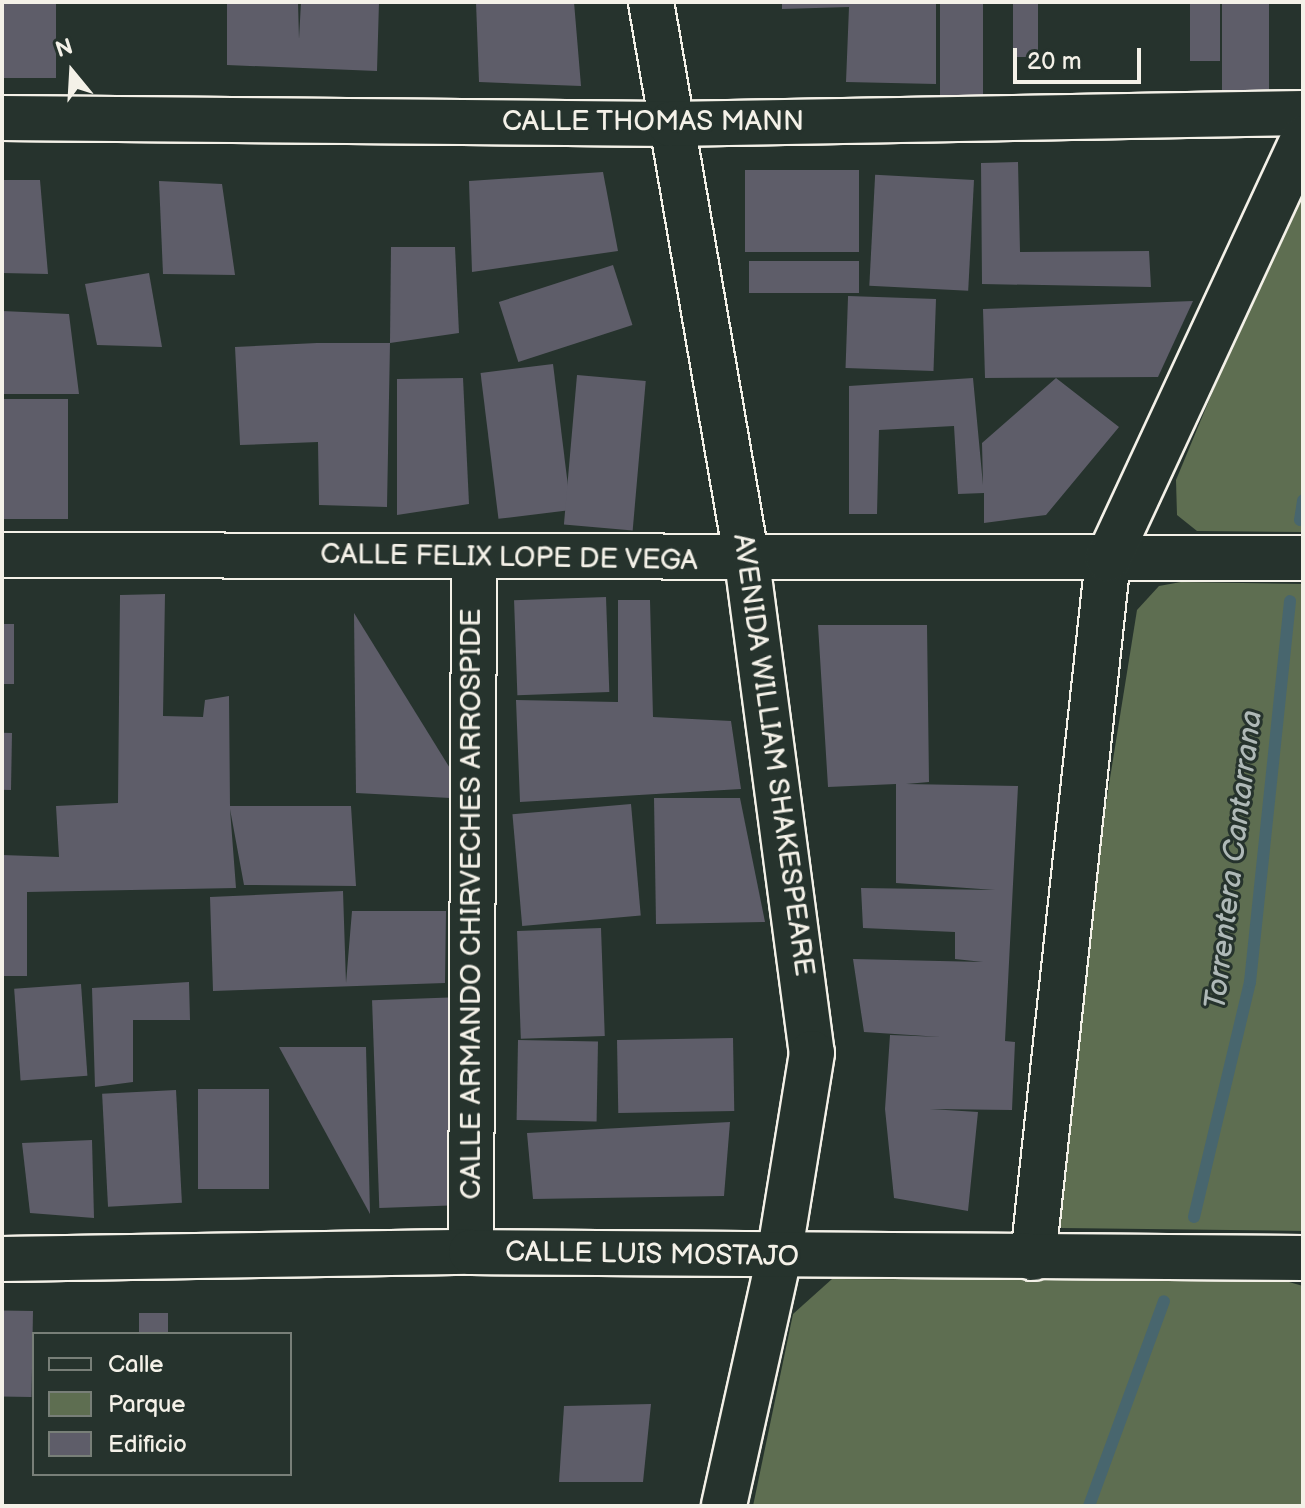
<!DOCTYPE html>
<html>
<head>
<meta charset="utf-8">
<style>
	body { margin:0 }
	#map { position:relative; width:1305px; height:1508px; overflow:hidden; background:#26332d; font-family:"Balsamiq Sans",sans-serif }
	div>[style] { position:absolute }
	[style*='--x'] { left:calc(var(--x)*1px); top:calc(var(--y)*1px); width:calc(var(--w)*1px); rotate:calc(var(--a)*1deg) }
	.green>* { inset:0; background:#5e6e51 }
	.stream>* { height:12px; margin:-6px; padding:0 6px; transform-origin:6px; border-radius:6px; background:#48666e }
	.building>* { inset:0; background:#5e5d69; transform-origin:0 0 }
	.roads { filter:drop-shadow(2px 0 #f4f1e8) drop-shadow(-2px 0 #f4f1e8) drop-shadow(0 2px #f4f1e8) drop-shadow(0 -2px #f4f1e8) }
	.minor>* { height:44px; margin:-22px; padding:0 22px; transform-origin:22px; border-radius:22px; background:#26332d }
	span { translate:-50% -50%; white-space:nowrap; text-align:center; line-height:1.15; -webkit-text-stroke:6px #26332d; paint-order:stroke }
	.street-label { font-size:28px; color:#f4f1e8 }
	.water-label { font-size:30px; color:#afb9b7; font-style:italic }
	.frame { position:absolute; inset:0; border:4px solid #f4f1e8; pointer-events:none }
	.legend { position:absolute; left:32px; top:1332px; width:260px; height:144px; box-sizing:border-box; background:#26332d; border:2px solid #787f78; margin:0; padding:10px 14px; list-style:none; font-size:24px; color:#f4f1e8 }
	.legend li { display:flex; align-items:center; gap:16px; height:40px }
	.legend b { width:40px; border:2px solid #787f78 }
	.north { position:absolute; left:32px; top:32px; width:80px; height:80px; -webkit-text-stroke:6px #26332d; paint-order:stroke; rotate:342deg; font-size:22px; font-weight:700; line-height:32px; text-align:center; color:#f4f1e8 }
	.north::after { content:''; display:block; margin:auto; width:28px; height:36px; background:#f4f1e8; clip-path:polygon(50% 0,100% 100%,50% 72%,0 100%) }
	.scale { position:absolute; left:1013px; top:48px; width:128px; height:36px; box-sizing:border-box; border:4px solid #f4f1e8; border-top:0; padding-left:10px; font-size:24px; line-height:28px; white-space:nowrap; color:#f4f1e8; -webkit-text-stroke:6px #26332d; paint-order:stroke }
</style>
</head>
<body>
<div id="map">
	<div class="green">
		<i style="clip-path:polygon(1303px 174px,1303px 532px,1197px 531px,1177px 515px,1176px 480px)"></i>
		<i style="clip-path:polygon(1181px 582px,1303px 584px,1303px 1231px,1062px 1228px,1046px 1218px,1043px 1196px,1137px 610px,1159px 586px)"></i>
		<i style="clip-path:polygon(832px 1279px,1282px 1280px,1303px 1286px,1303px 1506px,753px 1506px,793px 1314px)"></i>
	</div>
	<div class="stream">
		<i style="--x:1300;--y:520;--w:20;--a:-81"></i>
		<i style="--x:1194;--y:1217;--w:242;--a:-76.6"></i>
		<i style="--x:1250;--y:982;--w:383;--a:-84"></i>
		<i style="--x:1089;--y:1506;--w:218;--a:-69.9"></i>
	</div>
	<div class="building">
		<i style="left:2px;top:2px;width:54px;height:76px"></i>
		<i style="clip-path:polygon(227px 2px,298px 2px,299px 39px,301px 2px,379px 2px,377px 71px,227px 65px)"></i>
		<i style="clip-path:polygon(476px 2px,574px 2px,581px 86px,479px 82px)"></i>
		<i style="clip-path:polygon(782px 2px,936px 2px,936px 84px,846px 82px,849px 7px,782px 9px)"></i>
		<i style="left:940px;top:2px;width:43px;height:101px"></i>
		<i style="left:1013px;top:2px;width:25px;height:55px"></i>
		<i style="left:1190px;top:2px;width:30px;height:59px"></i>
		<i style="left:1222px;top:2px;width:47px;height:102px"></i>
		<i style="clip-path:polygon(1018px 162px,1020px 252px,1149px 251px,1151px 287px,982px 284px,981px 163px)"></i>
		<i style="left:859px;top:170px;width:82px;height:114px;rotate:90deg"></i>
		<i style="clip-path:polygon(603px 172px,618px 251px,472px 272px,469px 181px)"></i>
		<i style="clip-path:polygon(2px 180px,40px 180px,48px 274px,2px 273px)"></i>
		<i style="left:974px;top:180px;width:111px;height:99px;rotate:93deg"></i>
		<i style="clip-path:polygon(159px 181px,222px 184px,235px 275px,163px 274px)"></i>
		<i style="clip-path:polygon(391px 247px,455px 247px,459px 333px,390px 343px)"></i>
		<i style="left:749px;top:261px;width:110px;height:32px"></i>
		<i style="left:613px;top:265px;width:63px;height:120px;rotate:72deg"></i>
		<i style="clip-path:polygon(149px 273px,162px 347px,97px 345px,85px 284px)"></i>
		<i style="left:936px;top:299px;width:72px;height:88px;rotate:92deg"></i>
		<i style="clip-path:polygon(1193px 301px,1158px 377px,985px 378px,983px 309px)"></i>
		<i style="clip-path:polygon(2px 311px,69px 314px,79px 394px,2px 394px)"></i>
		<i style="clip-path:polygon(317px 343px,390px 343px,387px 507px,319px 505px,318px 442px,240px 445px,235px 347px)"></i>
		<i style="left:553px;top:364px;width:147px;height:73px;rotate:83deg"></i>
		<i style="left:577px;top:375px;width:69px;height:150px;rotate:5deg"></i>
		<i style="clip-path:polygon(463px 378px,469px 504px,397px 515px,397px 379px)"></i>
		<i style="clip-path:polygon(973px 378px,983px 485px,982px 443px,1056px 378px,1119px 427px,1046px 515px,984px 523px,984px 493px,958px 494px,954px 426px,879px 430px,877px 514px,849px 514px,849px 386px)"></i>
		<i style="left:68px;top:399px;width:120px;height:65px;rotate:90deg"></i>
		<i style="clip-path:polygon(165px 594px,163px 716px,203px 717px,205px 700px,229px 696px,230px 806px,351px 806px,356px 886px,244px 885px,230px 809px,236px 888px,27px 892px,27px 976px,2px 976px,2px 855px,59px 857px,56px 806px,118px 803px,120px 595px)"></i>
		<i style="left:606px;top:597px;width:95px;height:92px;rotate:88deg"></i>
		<i style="clip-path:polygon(618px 600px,650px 600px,653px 717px,731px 721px,741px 789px,520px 802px,516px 700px,618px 702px)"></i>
		<i style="clip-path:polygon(354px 613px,469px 799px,356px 793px)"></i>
		<i style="left:14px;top:624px;width:60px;height:12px;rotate:90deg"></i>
		<i style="clip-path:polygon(818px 625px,927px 625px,929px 782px,906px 784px,1018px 786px,1005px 1041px,1015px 1042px,1012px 1110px,930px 1109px,978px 1112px,968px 1211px,894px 1198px,885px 1109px,890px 1035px,941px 1037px,864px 1032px,853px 959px,983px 962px,955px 959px,955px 932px,863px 928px,861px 888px,995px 890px,896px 883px,896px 784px,828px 787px)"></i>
		<i style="left:12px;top:733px;width:57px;height:10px;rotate:91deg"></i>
		<i style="clip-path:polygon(654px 798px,740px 798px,765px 922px,656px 924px)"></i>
		<i style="left:631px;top:804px;width:112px;height:119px;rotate:85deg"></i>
		<i style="clip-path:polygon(343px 891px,346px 983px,352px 911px,446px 911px,445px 983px,213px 991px,210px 897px)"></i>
		<i style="left:601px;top:928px;width:108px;height:84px;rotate:88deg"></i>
		<i style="clip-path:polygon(189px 982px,190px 1020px,133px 1020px,133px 1082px,95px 1087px,92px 988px)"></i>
		<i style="left:81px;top:984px;width:92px;height:67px;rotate:86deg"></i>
		<i style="left:463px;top:997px;width:208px;height:91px;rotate:88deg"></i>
		<i style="left:733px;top:1038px;width:73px;height:116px;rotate:89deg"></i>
		<i style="left:518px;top:1040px;width:80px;height:80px;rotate:1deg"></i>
		<i style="clip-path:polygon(279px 1047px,366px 1047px,370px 1214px)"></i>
		<i style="left:198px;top:1089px;width:71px;height:100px"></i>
		<i style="left:176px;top:1090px;width:113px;height:74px;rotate:87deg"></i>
		<i style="clip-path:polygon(730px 1122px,724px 1196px,533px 1199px,527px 1133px)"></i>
		<i style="clip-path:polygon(92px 1140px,94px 1218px,30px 1213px,22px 1143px)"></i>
		<i style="left:33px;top:1311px;width:86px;height:31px;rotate:91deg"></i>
		<i style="left:139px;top:1313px;width:29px;height:21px"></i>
		<i style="clip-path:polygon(651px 1404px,643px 1482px,559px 1482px,564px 1406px)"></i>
	</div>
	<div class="roads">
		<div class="minor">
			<i style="--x:651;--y:2;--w:567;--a:80.26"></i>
			<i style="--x:747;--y:561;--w:496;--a:82.5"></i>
			<i style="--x:812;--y:1053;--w:207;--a:99.2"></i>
			<i style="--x:779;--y:1257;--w:255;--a:102.5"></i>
			<i style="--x:2;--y:118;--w:668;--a:0.51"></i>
			<i style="--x:670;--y:124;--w:633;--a:-1"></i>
			<i style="--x:2;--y:555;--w:1301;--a:0.13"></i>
			<i style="--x:471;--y:1252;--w:696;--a:-89.75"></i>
			<i style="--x:1033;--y:1258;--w:703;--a:-83.88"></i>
			<i style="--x:1108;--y:559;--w:464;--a:-65.1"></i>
			<i style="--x:2;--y:1259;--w:469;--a:-0.9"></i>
			<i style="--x:471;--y:1252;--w:832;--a:0.41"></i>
		</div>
	</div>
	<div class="street-label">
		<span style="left:653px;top:122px">CALLE THOMAS MANN</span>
		<span style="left:509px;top:558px;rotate:1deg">CALLE FELIX LOPE DE VEGA</span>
		<span style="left:773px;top:755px;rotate:82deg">AVENIDA WILLIAM SHAKESPEARE</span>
		<span style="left:472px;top:904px;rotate:-90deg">CALLE ARMANDO CHIRVECHES ARROSPIDE</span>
		<span style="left:652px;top:1255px;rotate:1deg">CALLE LUIS MOSTAJO</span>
	</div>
	<div class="water-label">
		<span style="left:1234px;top:860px;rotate:-83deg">Torrentera Cantarrana</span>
	</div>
	<div class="frame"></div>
	<ul class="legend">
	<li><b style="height:10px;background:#26332d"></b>Calle</li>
	<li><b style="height:22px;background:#5e6e51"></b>Parque</li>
	<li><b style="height:22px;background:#5e5d69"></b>Edificio</li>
	</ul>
	<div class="north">N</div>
	<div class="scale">20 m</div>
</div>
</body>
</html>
